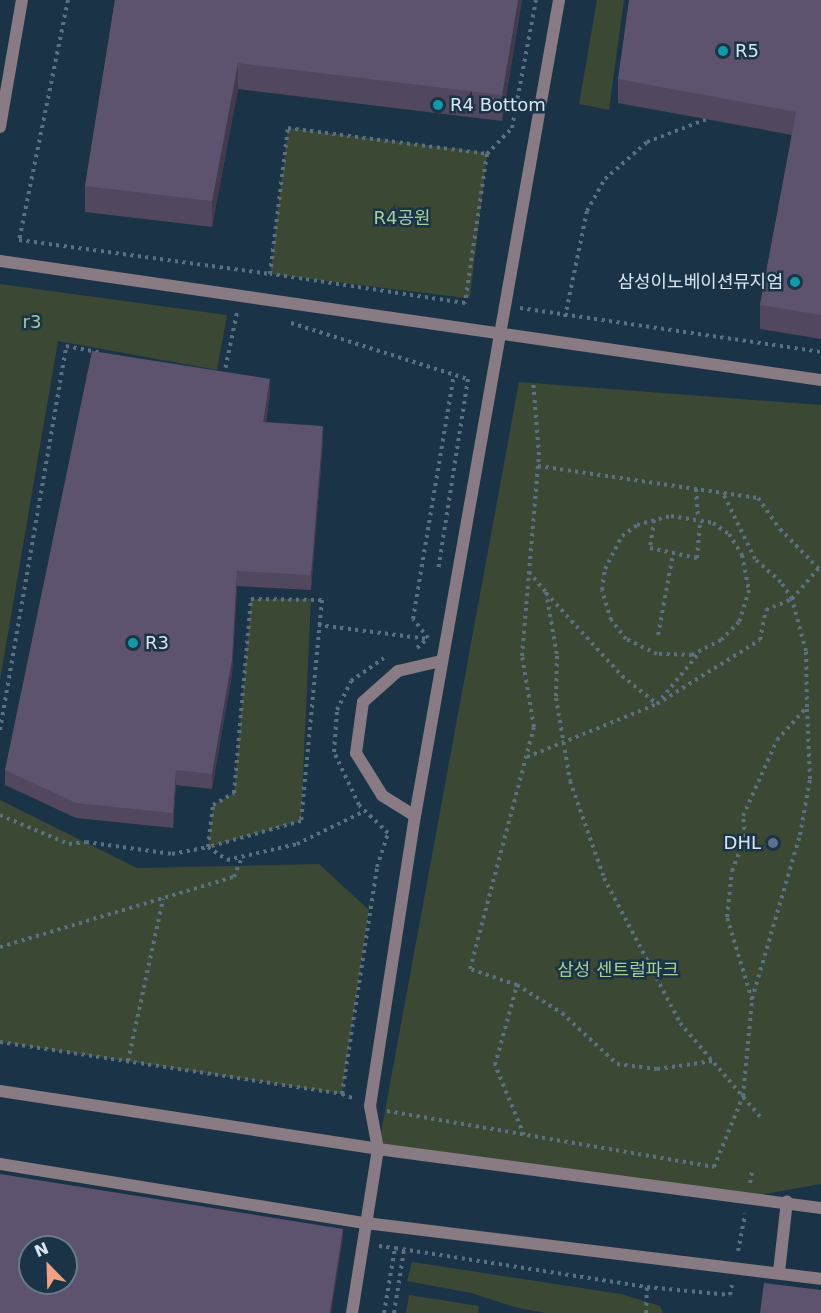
<!DOCTYPE html>
<html>
<head>
<meta charset="utf-8">
<style>
	body { margin:0 }
	#map { position:relative; width:821px; height:1313px; overflow:hidden; background:#1b3346; font-family:"DejaVu Sans","Noto Sans KR",sans-serif }
	div>[style] { position:absolute }
	[style*='--x'] { left:calc(var(--x)*1px); top:calc(var(--y)*1px); width:calc(var(--w)*1px); rotate:calc(var(--a)*1deg) }
	.green>* { inset:0; background:#3a4834; transform-origin:0 0 }
	.path>* { height:4px; margin-top:-2px; transform-origin:0; background:repeating-linear-gradient(90deg,#5b7081 0 3px,transparent 0 7.5px) }
	.lane>* { height:12px; margin:-6px; padding:0 6px; transform-origin:6px; border-radius:6px; background:#897b83 }
	.wall>* { inset:0; background:#51475f }
	.shaded-wall>* { inset:0; background:#423a4d }
	.building>* { inset:0; background:#5e536e }
	.dots>* { width:16px; height:16px; translate:-50% -50%; box-sizing:border-box; border:3px solid #1b3346; border-radius:50% }
	span { translate:-50% -50%; white-space:nowrap; text-align:center; line-height:1.15; -webkit-text-stroke:5px #1b3346; paint-order:stroke }
	.poi-label { font-size:18px; color:#d8e6f3 }
	.left { translate:0 -50%; text-align:left }
	.right { translate:-100% -50%; text-align:right }
	.park-label { font-size:18px; color:#a5ce94 }
	.north { position:absolute; left:18px; top:1235px; width:60px; height:60px; box-sizing:border-box; background:#1b3346; border:2px solid #677b8b; border-radius:50%; rotate:337deg; font-size:16px; font-weight:700; line-height:24px; text-align:center; color:#d8e6f3 }
	.north::after { content:''; display:block; margin:auto; width:21px; height:27px; background:#f2a081; clip-path:polygon(50% 0,100% 100%,50% 72%,0 100%) }
</style>
</head>
<body>
<div id="map">
	<div class="green">
		<i style="clip-path:polygon(597px 0,624px 0,609px 110px,579px 104px)"></i>
		<i style="left:288px;top:128px;width:201px;height:147px;rotate:7deg"></i>
		<i style="clip-path:polygon(0 284px,227px 315px,217px 370px,58px 341px,0 680px)"></i>
		<i style="clip-path:polygon(519px 382px,821px 405px,821px 1184px,748px 1197px,378px 1149px)"></i>
		<i style="clip-path:polygon(251px 599px,311px 599px,301px 821px,208px 847px,213px 805px,234px 793px)"></i>
		<i style="clip-path:polygon(0 800px,137px 868px,319px 864px,369px 910px,342px 1094px,0 1042px)"></i>
		<i style="clip-path:polygon(412px 1262px,621px 1294px,660px 1306px,663px 1313px,546px 1313px,518px 1308px,471px 1293px,407px 1281px)"></i>
		<i style="clip-path:polygon(409px 1295px,479px 1306px,478px 1313px,406px 1313px)"></i>
	</div>
	<div class="path">
		<i style="--x:68;--y:0;--w:245;--a:101.5"></i>
		<i style="--x:19;--y:240;--w:253;--a:7.7"></i>
		<i style="--x:288;--y:128;--w:201;--a:7.4"></i>
		<i style="--x:487;--y:154;--w:151;--a:98.4"></i>
		<i style="--x:465;--y:303;--w:197;--a:-171.5"></i>
		<i style="--x:270;--y:274;--w:147;--a:-83"></i>
		<i style="--x:487;--y:154;--w:36;--a:-46"></i>
		<i style="--x:512;--y:128;--w:130;--a:-79.4"></i>
		<i style="--x:520;--y:308;--w:304;--a:8.3"></i>
		<i style="--x:565;--y:317;--w:108;--a:-78.3"></i>
		<i style="--x:587;--y:211;--w:37;--a:-61"></i>
		<i style="--x:605;--y:179;--w:56;--a:-41.4"></i>
		<i style="--x:647;--y:142;--w:64;--a:-21"></i>
		<i style="--x:291;--y:323;--w:186;--a:17.6"></i>
		<i style="--x:468;--y:379;--w:194;--a:98.9"></i>
		<i style="--x:224;--y:375;--w:64;--a:-78.3"></i>
		<i style="--x:538;--y:466;--w:222;--a:8.3"></i>
		<i style="--x:758;--y:498;--w:38;--a:55"></i>
		<i style="--x:780;--y:529;--w:59;--a:45.7"></i>
		<i style="--x:696;--y:489;--w:29;--a:86"></i>
		<i style="--x:671;--y:516;--w:43;--a:9.5"></i>
		<i style="--x:713;--y:523;--w:19;--a:35"></i>
		<i style="--x:729;--y:534;--w:25;--a:58"></i>
		<i style="--x:742;--y:555;--w:36;--a:79"></i>
		<i style="--x:749;--y:590;--w:34;--a:107"></i>
		<i style="--x:739;--y:622;--w:25;--a:135"></i>
		<i style="--x:721;--y:640;--w:33;--a:153"></i>
		<i style="--x:692;--y:655;--w:35;--a:-178"></i>
		<i style="--x:657;--y:654;--w:34;--a:-154"></i>
		<i style="--x:626;--y:639;--w:24;--a:-128"></i>
		<i style="--x:611;--y:620;--w:31;--a:-107"></i>
		<i style="--x:602;--y:590;--w:21;--a:-82"></i>
		<i style="--x:605;--y:569;--w:37;--a:-63"></i>
		<i style="--x:622;--y:536;--w:19;--a:-36"></i>
		<i style="--x:637;--y:525;--w:35;--a:-15"></i>
		<i style="--x:654;--y:520;--w:28;--a:98"></i>
		<i style="--x:650;--y:548;--w:48;--a:12"></i>
		<i style="--x:697;--y:558;--w:35;--a:-85"></i>
		<i style="--x:529;--y:572;--w:26;--a:50"></i>
		<i style="--x:546;--y:592;--w:65;--a:80.2"></i>
		<i style="--x:557;--y:656;--w:42;--a:91.4"></i>
		<i style="--x:556;--y:698;--w:84;--a:80.4"></i>
		<i style="--x:570;--y:781;--w:103;--a:70.7"></i>
		<i style="--x:604;--y:878;--w:164;--a:62.3"></i>
		<i style="--x:680;--y:1023;--w:126;--a:49.5"></i>
		<i style="--x:546;--y:593;--w:113;--a:47.5"></i>
		<i style="--x:622;--y:676;--w:45;--a:38.7"></i>
		<i style="--x:657;--y:704;--w:66;--a:-50.5"></i>
		<i style="--x:251;--y:599;--w:71;--a:0.8"></i>
		<i style="--x:322;--y:600;--w:222;--a:95.4"></i>
		<i style="--x:301;--y:821;--w:97;--a:164.4"></i>
		<i style="--x:208;--y:847;--w:42;--a:-83.2"></i>
		<i style="--x:213;--y:805;--w:24;--a:-30"></i>
		<i style="--x:234;--y:793;--w:195;--a:-85"></i>
		<i style="--x:318;--y:625;--w:111;--a:7.3"></i>
		<i style="--x:658;--y:635;--w:82;--a:-79.5"></i>
		<i style="--x:428;--y:638;--w:24;--a:-128"></i>
		<i style="--x:413;--y:619;--w:247;--a:-80.5"></i>
		<i style="--x:417;--y:648;--w:15;--a:-42"></i>
		<i style="--x:0;--y:730;--w:390;--a:-80.2"></i>
		<i style="--x:66;--y:346;--w:33;--a:11"></i>
		<i style="--x:527;--y:757;--w:140;--a:-22.2"></i>
		<i style="--x:657;--y:704;--w:121;--a:-31.9"></i>
		<i style="--x:760;--y:640;--w:31;--a:-79"></i>
		<i style="--x:766;--y:610;--w:28;--a:-23"></i>
		<i style="--x:792;--y:599;--w:40;--a:-49"></i>
		<i style="--x:0;--y:815;--w:75;--a:22.8"></i>
		<i style="--x:69;--y:844;--w:17;--a:-7"></i>
		<i style="--x:86;--y:842;--w:87;--a:7.9"></i>
		<i style="--x:172;--y:854;--w:37;--a:-11"></i>
		<i style="--x:208;--y:847;--w:23;--a:34"></i>
		<i style="--x:227;--y:860;--w:72;--a:-12.9"></i>
		<i style="--x:297;--y:844;--w:76;--a:-25.9"></i>
		<i style="--x:0;--y:947;--w:244;--a:-16.7"></i>
		<i style="--x:234;--y:877;--w:22;--a:-68"></i>
		<i style="--x:517;--y:985;--w:53;--a:31.9"></i>
		<i style="--x:562;--y:1013;--w:75;--a:42.8"></i>
		<i style="--x:617;--y:1064;--w:40;--a:7.1"></i>
		<i style="--x:657;--y:1069;--w:57;--a:-8.1"></i>
		<i style="--x:752;--y:999;--w:171;--a:-73.7"></i>
		<i style="--x:800;--y:835;--w:57;--a:-79.9"></i>
		<i style="--x:810;--y:779;--w:71;--a:-92.4"></i>
		<i style="--x:0;--y:1042;--w:346;--a:8.6"></i>
		<i style="--x:342;--y:1094;--w:230;--a:-81.2"></i>
		<i style="--x:377;--y:867;--w:36;--a:-72"></i>
		<i style="--x:388;--y:833;--w:40;--a:-136"></i>
		<i style="--x:359;--y:805;--w:59;--a:-115.3"></i>
		<i style="--x:334;--y:752;--w:42;--a:-85.9"></i>
		<i style="--x:337;--y:710;--w:32;--a:-64"></i>
		<i style="--x:351;--y:681;--w:40;--a:-34.9"></i>
		<i style="--x:128;--y:1061;--w:166;--a:-77.8"></i>
		<i style="--x:342;--y:1094;--w:14;--a:21"></i>
		<i style="--x:387;--y:1111;--w:332;--a:9.7"></i>
		<i style="--x:714;--y:1167;--w:77;--a:-67.8"></i>
		<i style="--x:743;--y:1096;--w:96;--a:-84.6"></i>
		<i style="--x:752;--y:1000;--w:87;--a:-106.8"></i>
		<i style="--x:727;--y:917;--w:46;--a:-83.8"></i>
		<i style="--x:732;--y:871;--w:36;--a:-69"></i>
		<i style="--x:745;--y:837;--w:21;--a:-95"></i>
		<i style="--x:743;--y:816;--w:83;--a:-65.9"></i>
		<i style="--x:777;--y:740;--w:45;--a:-47.7"></i>
		<i style="--x:807;--y:707;--w:56;--a:-91"></i>
		<i style="--x:806;--y:651;--w:54;--a:-105.1"></i>
		<i style="--x:792;--y:599;--w:20;--a:-123"></i>
		<i style="--x:781;--y:582;--w:35;--a:-139"></i>
		<i style="--x:755;--y:559;--w:73;--a:-115.9"></i>
		<i style="--x:524;--y:1135;--w:76;--a:-112.5"></i>
		<i style="--x:495;--y:1065;--w:83;--a:-74.6"></i>
		<i style="--x:517;--y:985;--w:50;--a:-161.2"></i>
		<i style="--x:470;--y:969;--w:250;--a:-75.2"></i>
		<i style="--x:534;--y:727;--w:72;--a:-99.6"></i>
		<i style="--x:522;--y:656;--w:202;--a:-85.2"></i>
		<i style="--x:539;--y:455;--w:74;--a:-94.6"></i>
		<i style="--x:750;--y:1183;--w:11;--a:-80"></i>
		<i style="--x:379;--y:1246;--w:16;--a:7"></i>
		<i style="--x:738;--y:1251;--w:38;--a:-79"></i>
		<i style="--x:384;--y:1313;--w:66;--a:-80.4"></i>
		<i style="--x:395;--y:1248;--w:255;--a:8.8"></i>
		<i style="--x:394;--y:1313;--w:64;--a:-81"></i>
		<i style="--x:646;--y:1313;--w:26;--a:-88"></i>
		<i style="--x:647;--y:1287;--w:83;--a:5.5"></i>
		<i style="--x:730;--y:1295;--w:10;--a:-79"></i>
	</div>
	<div class="lane">
		<i style="--x:0;--y:127;--w:129;--a:-80.2"></i>
		<i style="--x:0;--y:261;--w:830;--a:8.25"></i>
		<i style="--x:415;--y:816;--w:39;--a:-148"></i>
		<i style="--x:382;--y:795;--w:49;--a:-121.8"></i>
		<i style="--x:356;--y:753;--w:51;--a:-82.2"></i>
		<i style="--x:363;--y:702;--w:47;--a:-41.5"></i>
		<i style="--x:398;--y:671;--w:44;--a:-13.1"></i>
		<i style="--x:0;--y:1091;--w:382;--a:8.7"></i>
		<i style="--x:378;--y:1149;--w:447;--a:7.6"></i>
		<i style="--x:0;--y:1164;--w:371;--a:9.2"></i>
		<i style="--x:366;--y:1223;--w:458;--a:7"></i>
		<i style="--x:779;--y:1272;--w:71;--a:-83.6"></i>
		<i style="--x:352;--y:1313;--w:166;--a:-81"></i>
		<i style="--x:378;--y:1149;--w:44;--a:-100.5"></i>
		<i style="--x:370;--y:1106;--w:293;--a:-81.2"></i>
		<i style="--x:415;--y:816;--w:829;--a:-79.99"></i>
	</div>
	<div class="wall">
		<i style="clip-path:polygon(115px 0,522px 0,502px 121px,238px 89px,212px 227px,85px 212px,85px 186px)"></i>
		<i style="clip-path:polygon(821px 0,821px 339px,760px 329px,760px 305px,792px 135px,618px 103px,618px 79px)"></i>
		<i style="clip-path:polygon(270px 394px,266px 422px,323px 441px,311px 590px,237px 586px,232px 674px,212px 789px,176px 785px,173px 828px,76px 818px,5px 785px,5px 770px)"></i>
	</div>
	<div class="shaded-wall">
		<i style="clip-path:polygon(518px 0,522px 0,502px 121px,502px 95px)"></i>
		<i style="clip-path:polygon(238px 63px,238px 89px,212px 227px,212px 201px)"></i>
		<i style="clip-path:polygon(270px 379px,270px 394px,263px 437px,263px 422px)"></i>
		<i style="clip-path:polygon(323px 426px,323px 441px,311px 590px,311px 575px)"></i>
		<i style="clip-path:polygon(237px 571px,237px 586px,232px 674px,212px 789px,212px 774px)"></i>
		<i style="clip-path:polygon(176px 770px,176px 785px,173px 828px,173px 813px)"></i>
		<i style="clip-path:polygon(343px 1229px,343px 1240px,331px 1313px,330px 1313px)"></i>
	</div>
	<div class="building">
		<i style="clip-path:polygon(115px 0,518px 0,502px 95px,238px 63px,212px 201px,85px 186px)"></i>
		<i style="clip-path:polygon(629px 0,821px 0,821px 315px,760px 305px,796px 112px,618px 79px)"></i>
		<i style="clip-path:polygon(92px 351px,270px 379px,263px 422px,323px 426px,311px 575px,237px 571px,232px 659px,212px 774px,176px 770px,173px 813px,76px 803px,5px 770px)"></i>
		<i style="clip-path:polygon(evenodd,0 1174px,343px 1229px,330px 1313px,0 1313px,0 1174px,30px 1247px,66px 1247px,66px 1283px,30px 1283px,30px 1247px)"></i>
		<i style="clip-path:polygon(764px 1283px,821px 1290px,821px 1313px,760px 1313px)"></i>
	</div>
	<div class="dots">
		<i style="left:723px;top:51px;background:#0f9aa8"></i>
		<i style="left:438px;top:105px;background:#0f9aa8"></i>
		<i style="left:795px;top:282px;background:#0f9aa8"></i>
		<i style="left:133px;top:643px;background:#0f9aa8"></i>
		<i style="left:773px;top:843px;background:#5c6f8a"></i>
	</div>
	<div class="poi-label">
		<span class="left" style="left:735px;top:51px">R5</span>
		<span class="left" style="left:450px;top:105px">R4 Bottom</span>
		<span class="right" style="left:783px;top:282px">삼성이노베이션뮤지엄</span>
		<span class="left" style="left:145px;top:643px">R3</span>
		<span class="right" style="left:761px;top:843px">DHL</span>
	</div>
	<div class="park-label">
		<span style="left:402px;top:218px">R4공원</span>
		<span style="left:32px;top:322px">r3</span>
		<span style="left:618px;top:970px">삼성 센트럴파크</span>
	</div>
	<div class="north">N</div>
</div>
</body>
</html>
